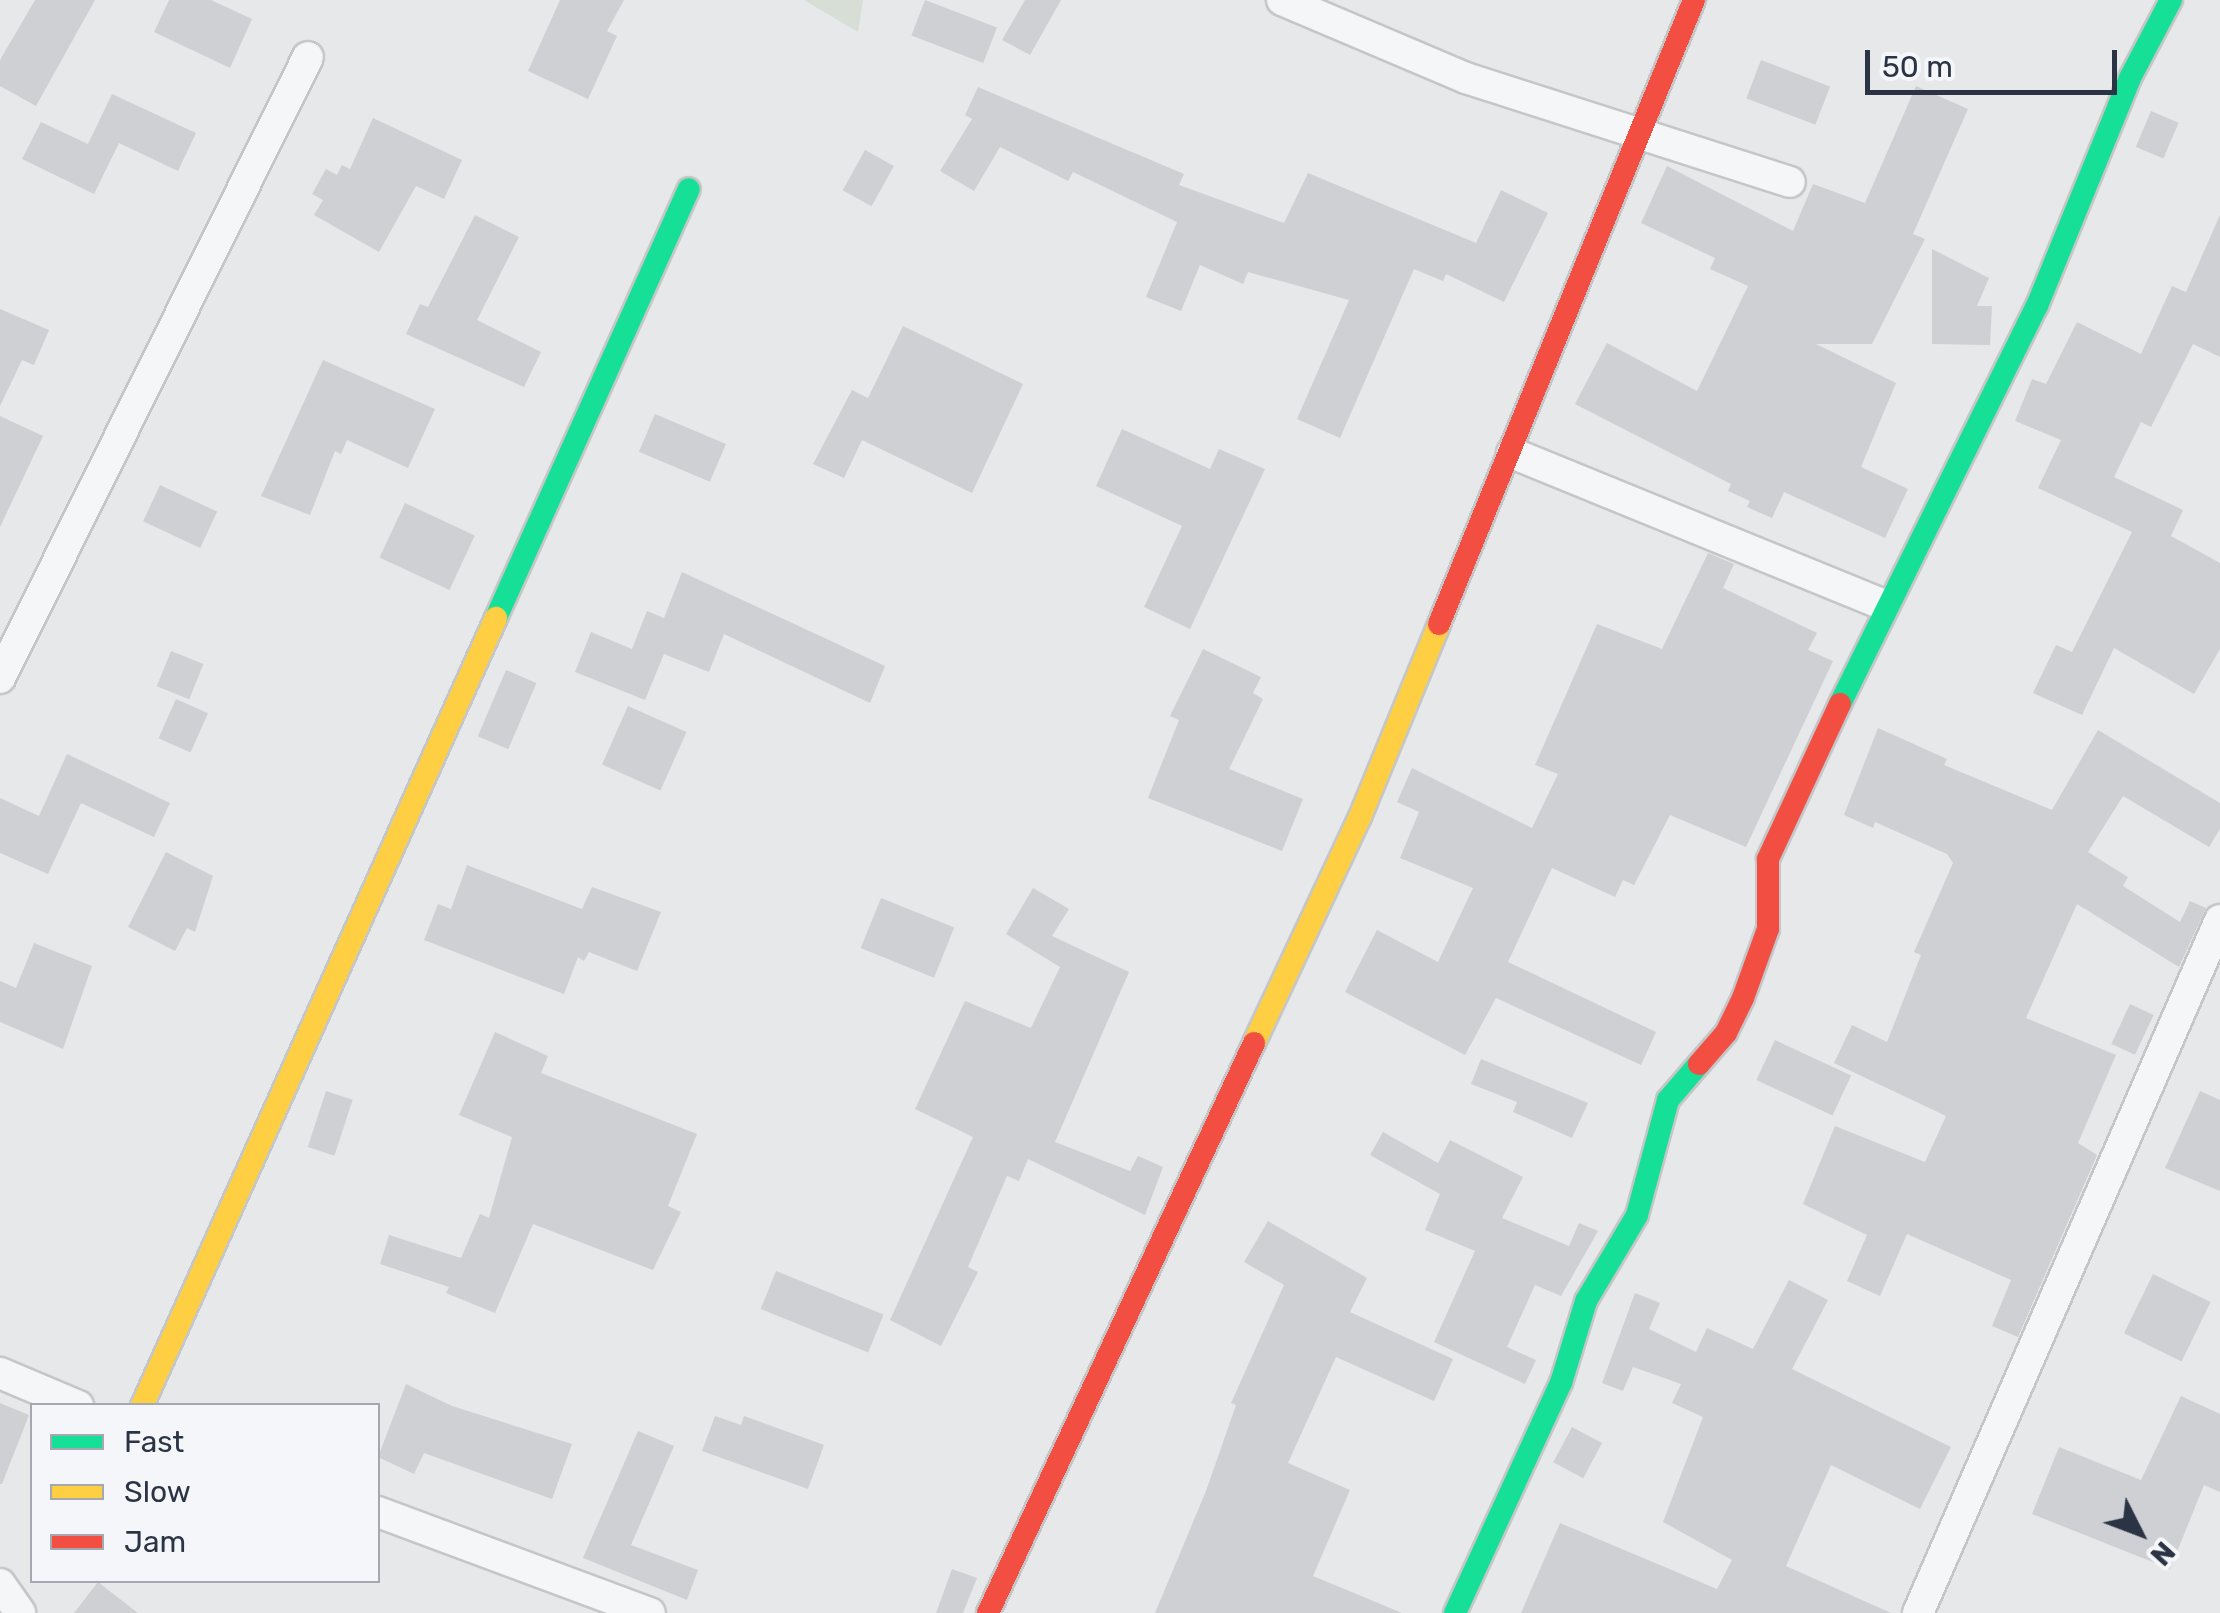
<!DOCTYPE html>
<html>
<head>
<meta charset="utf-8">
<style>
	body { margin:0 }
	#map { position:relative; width:2220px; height:1613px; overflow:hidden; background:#e6e8ea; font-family:Rubik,sans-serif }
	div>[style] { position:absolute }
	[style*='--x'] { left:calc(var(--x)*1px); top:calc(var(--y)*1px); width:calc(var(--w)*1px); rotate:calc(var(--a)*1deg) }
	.green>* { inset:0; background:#d6ded6 }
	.building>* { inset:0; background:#ced0d3; transform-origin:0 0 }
	.roads { filter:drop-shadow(2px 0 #c4c6c8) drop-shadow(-2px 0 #c4c6c8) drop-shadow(0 2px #c4c6c8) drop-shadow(0 -2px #c4c6c8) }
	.street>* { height:30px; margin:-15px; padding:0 15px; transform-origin:15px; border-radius:15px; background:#f5f6f7 }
	.fast>* { height:22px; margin:-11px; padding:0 11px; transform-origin:11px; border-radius:11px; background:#16e098 }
	.slow>* { height:22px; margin:-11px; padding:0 11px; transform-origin:11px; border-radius:11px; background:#ffcf43 }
	.jam>* { height:22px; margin:-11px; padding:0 11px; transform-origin:11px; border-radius:11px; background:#f24e42 }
	span { translate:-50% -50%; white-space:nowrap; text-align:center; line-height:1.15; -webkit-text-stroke:10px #f4f6f9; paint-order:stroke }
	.legend { position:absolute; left:30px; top:1403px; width:350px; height:180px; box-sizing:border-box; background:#f4f6f9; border:2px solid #a4a8b1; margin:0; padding:12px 18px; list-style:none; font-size:30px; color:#2b3445 }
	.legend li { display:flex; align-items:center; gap:20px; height:50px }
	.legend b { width:50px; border:2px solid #a4a8b1 }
	.north { position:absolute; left:2090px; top:1483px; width:100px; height:100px; -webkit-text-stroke:8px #f4f6f9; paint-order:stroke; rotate:132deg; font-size:28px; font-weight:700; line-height:40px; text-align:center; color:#2b3445 }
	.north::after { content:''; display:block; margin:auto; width:35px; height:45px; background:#2b3445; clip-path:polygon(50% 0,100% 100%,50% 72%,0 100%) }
	.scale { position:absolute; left:1865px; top:50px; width:252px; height:45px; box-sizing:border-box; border:5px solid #2b3445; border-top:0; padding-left:12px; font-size:30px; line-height:35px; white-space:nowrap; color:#2b3445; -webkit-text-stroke:8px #f4f6f9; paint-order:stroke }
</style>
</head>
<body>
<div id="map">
	<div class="green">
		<i style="clip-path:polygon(804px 0,863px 0,858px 32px)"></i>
	</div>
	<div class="building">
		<i style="clip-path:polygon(35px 0,95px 0,36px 106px,0 86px,0 60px)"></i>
		<i style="clip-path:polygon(169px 0,211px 0,252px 19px,230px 68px,154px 32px)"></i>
		<i style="clip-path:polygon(560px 0,624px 0,607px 31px,617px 36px,588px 99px,528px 71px)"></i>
		<i style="left:925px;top:0;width:77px;height:38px;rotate:21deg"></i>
		<i style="clip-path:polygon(1025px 0,1061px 0,1030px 55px,1002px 40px)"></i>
		<i style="left:1761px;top:60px;width:74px;height:41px;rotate:21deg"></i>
		<i style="clip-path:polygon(1916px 86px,1968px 109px,1913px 234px,1925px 239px,1872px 344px,1816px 344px,1896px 383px,1861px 467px,1908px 489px,1885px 538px,1784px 492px,1772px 518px,1747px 507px,1750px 501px,1728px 491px,1731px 484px,1575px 404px,1607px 343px,1697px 391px,1748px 286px,1710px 269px,1715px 258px,1641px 223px,1667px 166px,1793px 231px,1813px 184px,1865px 203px)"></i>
		<i style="clip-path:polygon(978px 87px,1184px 174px,1179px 185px,1284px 223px,1308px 173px,1476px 243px,1501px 190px,1548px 213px,1504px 302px,1446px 274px,1443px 281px,1414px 269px,1340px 438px,1297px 419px,1349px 300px,1248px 272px,1243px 284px,1200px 265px,1181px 311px,1146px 297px,1177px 222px,1073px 172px,1068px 181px,1000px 147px,974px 191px,940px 171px,972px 119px,965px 115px)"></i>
		<i style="clip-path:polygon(112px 94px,196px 133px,178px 171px,119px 143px,94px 194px,22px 159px,41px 122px,88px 144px)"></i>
		<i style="left:2151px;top:111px;width:30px;height:39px;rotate:23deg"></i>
		<i style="clip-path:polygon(373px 118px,462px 160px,444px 199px,416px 186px,379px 252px,314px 215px,323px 200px,312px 194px,326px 169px,337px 175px,342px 165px,350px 169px)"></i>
		<i style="left:865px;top:150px;width:33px;height:46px;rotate:29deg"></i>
		<i style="clip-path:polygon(475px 215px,519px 237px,477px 320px,541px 352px,524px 387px,406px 334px,420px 304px,428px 307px)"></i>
		<i style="clip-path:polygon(2220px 215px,2220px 357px,2193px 344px,2151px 427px,2141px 422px,2114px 477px,2183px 510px,2171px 536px,2220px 563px,2220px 649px,2194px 694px,2114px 648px,2082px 715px,2033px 693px,2056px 645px,2072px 652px,2132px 532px,2038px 488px,2061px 440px,2015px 421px,2032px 379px,2046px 384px,2077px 322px,2141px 354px,2172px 286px,2186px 292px)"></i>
		<i style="clip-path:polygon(1932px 249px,1989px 278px,1977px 306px,1992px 306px,1990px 345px,1932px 344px)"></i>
		<i style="clip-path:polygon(0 309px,49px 330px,34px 365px,22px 360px,0 406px)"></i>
		<i style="clip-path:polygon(903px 326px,1023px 384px,972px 493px,862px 440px,844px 478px,813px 464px,852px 390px,868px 398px)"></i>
		<i style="clip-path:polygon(323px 360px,435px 409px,408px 468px,347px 440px,341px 454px,335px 451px,310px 515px,261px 496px)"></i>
		<i style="left:655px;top:414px;width:77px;height:41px;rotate:23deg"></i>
		<i style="clip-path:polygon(0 416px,43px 436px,0 527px)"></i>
		<i style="clip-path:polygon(1122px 429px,1210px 469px,1219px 449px,1265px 469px,1190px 629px,1144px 607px,1182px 526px,1096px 486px)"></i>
		<i style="left:160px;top:485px;width:63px;height:40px;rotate:25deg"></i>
		<i style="left:405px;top:503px;width:77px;height:60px;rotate:25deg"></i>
		<i style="clip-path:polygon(1708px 553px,1734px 564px,1723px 588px,1817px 633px,1808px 650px,1833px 661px,1746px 847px,1670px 815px,1634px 885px,1623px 880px,1615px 897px,1552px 868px,1508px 962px,1656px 1032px,1641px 1065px,1496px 998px,1465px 1055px,1345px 992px,1377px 930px,1438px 962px,1473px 888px,1400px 858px,1419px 812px,1397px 802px,1412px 768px,1532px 828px,1558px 774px,1535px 765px,1597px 624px,1662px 649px)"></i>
		<i style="clip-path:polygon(682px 572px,885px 666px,870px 703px,724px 634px,709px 672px,664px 654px,645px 700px,575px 672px,591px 632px,632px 649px,647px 611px,664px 618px)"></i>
		<i style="clip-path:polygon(1203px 649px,1261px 677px,1253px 693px,1263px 699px,1229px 769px,1303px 799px,1282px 851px,1148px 798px,1179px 720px,1170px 716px)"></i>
		<i style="left:171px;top:651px;width:35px;height:38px;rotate:22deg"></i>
		<i style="left:506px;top:670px;width:33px;height:72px;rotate:23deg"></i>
		<i style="left:176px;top:699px;width:35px;height:43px;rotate:24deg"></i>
		<i style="left:628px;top:706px;width:64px;height:64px;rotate:24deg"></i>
		<i style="clip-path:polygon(1878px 728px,1947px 759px,1944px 765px,2052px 810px,2098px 730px,2220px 803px,2220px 829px,2209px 847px,2123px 796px,2088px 852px,2128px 877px,2123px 886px,2180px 922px,2190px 901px,2206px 908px,2179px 967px,2077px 904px,2026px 1018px,2116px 1055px,2078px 1143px,2097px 1155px,2018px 1337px,1992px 1326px,2011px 1280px,1907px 1234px,1880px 1296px,1847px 1281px,1867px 1235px,1803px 1204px,1835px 1126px,1925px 1162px,1946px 1116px,1834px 1063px,1852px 1025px,1887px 1042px,1921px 955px,1914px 952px,1953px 863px,1947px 854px,1875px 822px,1873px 828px,1844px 815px)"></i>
		<i style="clip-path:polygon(67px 754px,170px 803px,154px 837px,81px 803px,48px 874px,0 853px,0 798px,39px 816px)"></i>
		<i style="clip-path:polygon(166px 852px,213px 876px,195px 932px,187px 928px,175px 951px,128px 927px)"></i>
		<i style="clip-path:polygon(467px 865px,582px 909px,592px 887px,661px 912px,637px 971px,589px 952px,584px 961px,578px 957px,564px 994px,424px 940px,438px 904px,451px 909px)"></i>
		<i style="clip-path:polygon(1033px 888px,1069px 909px,1052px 936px,1129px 972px,1055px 1142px,1130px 1171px,1138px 1156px,1163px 1167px,1145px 1215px,1028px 1159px,1019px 1181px,1007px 1176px,968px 1267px,978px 1272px,941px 1346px,890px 1320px,973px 1137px,915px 1109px,965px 1001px,1031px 1028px,1060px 967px,1006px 934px)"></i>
		<i style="left:881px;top:898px;width:79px;height:54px;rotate:22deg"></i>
		<i style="clip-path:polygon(34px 943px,92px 966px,63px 1049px,0 1022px,0 981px,16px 988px)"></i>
		<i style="left:2130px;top:1004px;width:26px;height:44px;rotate:25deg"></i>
		<i style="clip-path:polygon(495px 1032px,548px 1056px,541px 1073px,697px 1134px,668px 1206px,681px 1212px,653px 1270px,533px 1224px,495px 1313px,446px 1293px,449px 1287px,380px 1264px,389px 1235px,461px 1258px,480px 1214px,489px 1218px,512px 1137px,459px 1115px)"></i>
		<i style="left:1775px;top:1040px;width:84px;height:44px;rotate:25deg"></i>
		<i style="clip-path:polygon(1481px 1059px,1588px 1103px,1572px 1138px,1513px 1112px,1517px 1102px,1471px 1084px)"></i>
		<i style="left:326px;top:1091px;width:28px;height:59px;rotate:18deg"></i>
		<i style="clip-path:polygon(2200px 1091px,2220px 1100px,2220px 1191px,2165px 1168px)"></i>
		<i style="clip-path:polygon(1383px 1132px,1438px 1163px,1450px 1140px,1523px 1177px,1502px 1218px,1569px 1246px,1579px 1223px,1598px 1231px,1561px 1296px,1535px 1285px,1507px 1347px,1536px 1360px,1525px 1384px,1434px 1342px,1475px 1251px,1425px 1230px,1440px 1194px,1370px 1155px)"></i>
		<i style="clip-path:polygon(1268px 1221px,1367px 1278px,1350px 1312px,1453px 1359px,1434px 1401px,1336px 1357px,1288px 1463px,1350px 1490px,1313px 1576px,1402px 1613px,1155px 1613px,1206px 1491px,1236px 1405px,1231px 1403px,1284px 1285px,1244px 1262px)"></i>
		<i style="left:776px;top:1271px;width:116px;height:41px;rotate:22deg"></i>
		<i style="left:2153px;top:1274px;width:64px;height:66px;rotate:26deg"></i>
		<i style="clip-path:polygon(1789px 1280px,1828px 1300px,1792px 1369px,1951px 1447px,1920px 1509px,1831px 1465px,1786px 1566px,1891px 1613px,1521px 1613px,1560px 1523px,1717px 1589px,1732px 1560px,1663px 1522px,1703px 1417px,1672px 1403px,1681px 1384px,1633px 1367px,1623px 1391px,1602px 1383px,1635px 1293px,1660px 1303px,1649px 1329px,1696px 1352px,1707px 1328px,1753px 1349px)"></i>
		<i style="clip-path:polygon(406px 1384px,452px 1406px,572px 1444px,552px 1499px,424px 1453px,414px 1474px,378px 1457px)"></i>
		<i style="clip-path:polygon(2181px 1396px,2220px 1414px,2220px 1492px,2204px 1485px,2170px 1569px,2032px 1514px,2059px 1447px,2141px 1480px)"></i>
		<i style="clip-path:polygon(0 1403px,29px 1415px,2px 1484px,0 1484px)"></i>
		<i style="clip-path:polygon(715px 1416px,741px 1425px,744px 1416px,824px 1445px,808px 1489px,702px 1451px)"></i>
		<i style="left:1572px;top:1427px;width:34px;height:40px;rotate:28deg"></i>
		<i style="clip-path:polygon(638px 1431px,674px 1446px,631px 1545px,698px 1570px,687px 1600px,583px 1558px)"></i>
		<i style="clip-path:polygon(952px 1569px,977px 1578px,963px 1613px,936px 1613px)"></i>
		<i style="clip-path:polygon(98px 1582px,138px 1613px,74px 1613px)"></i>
	</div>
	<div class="roads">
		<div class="street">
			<i style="--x:1282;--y:0;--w:200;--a:23"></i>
			<i style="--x:1466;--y:78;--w:340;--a:17.8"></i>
			<i style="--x:1512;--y:453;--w:402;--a:22.2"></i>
			<i style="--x:0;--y:678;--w:693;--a:-63.62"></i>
			<i style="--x:0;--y:1373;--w:85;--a:22.9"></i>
			<i style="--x:378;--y:1512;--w:290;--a:20.4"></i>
			<i style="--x:0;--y:1584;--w:35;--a:55"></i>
			<i style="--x:1918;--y:1613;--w:756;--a:-66.45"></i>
		</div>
		<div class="fast">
			<i style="--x:496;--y:618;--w:470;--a:-65.8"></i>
			<i style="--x:1840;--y:704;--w:444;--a:-63.7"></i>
			<i style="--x:2037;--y:306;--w:246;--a:-67.8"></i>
			<i style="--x:2130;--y:78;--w:88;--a:-62.3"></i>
			<i style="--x:1455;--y:1613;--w:253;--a:-65.3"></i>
			<i style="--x:1561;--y:1383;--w:86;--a:-73"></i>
			<i style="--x:1586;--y:1301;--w:100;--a:-59.3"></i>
			<i style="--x:1637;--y:1215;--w:119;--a:-74.9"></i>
			<i style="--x:1668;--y:1100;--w:48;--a:-49.3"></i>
		</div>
		<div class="slow">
			<i style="--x:1254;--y:1043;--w:250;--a:-64.9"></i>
			<i style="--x:1360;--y:817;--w:209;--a:-67.7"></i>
			<i style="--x:142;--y:1406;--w:864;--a:-65.81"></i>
		</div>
		<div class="jam">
			<i style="--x:1439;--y:624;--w:674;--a:-67.77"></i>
			<i style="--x:1699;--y:1064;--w:41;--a:-48.9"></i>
			<i style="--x:1726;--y:1033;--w:39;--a:-64"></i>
			<i style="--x:1743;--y:998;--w:73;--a:-70.1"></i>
			<i style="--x:1768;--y:929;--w:70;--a:-90"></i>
			<i style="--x:1768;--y:859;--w:171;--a:-65.1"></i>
			<i style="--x:988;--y:1613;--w:629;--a:-64.98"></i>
		</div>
	</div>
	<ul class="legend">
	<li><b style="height:12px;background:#16e098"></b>Fast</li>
	<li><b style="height:12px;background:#ffcf43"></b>Slow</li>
	<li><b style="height:12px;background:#f24e42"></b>Jam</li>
	</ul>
	<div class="north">N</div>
	<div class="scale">50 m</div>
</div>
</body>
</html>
